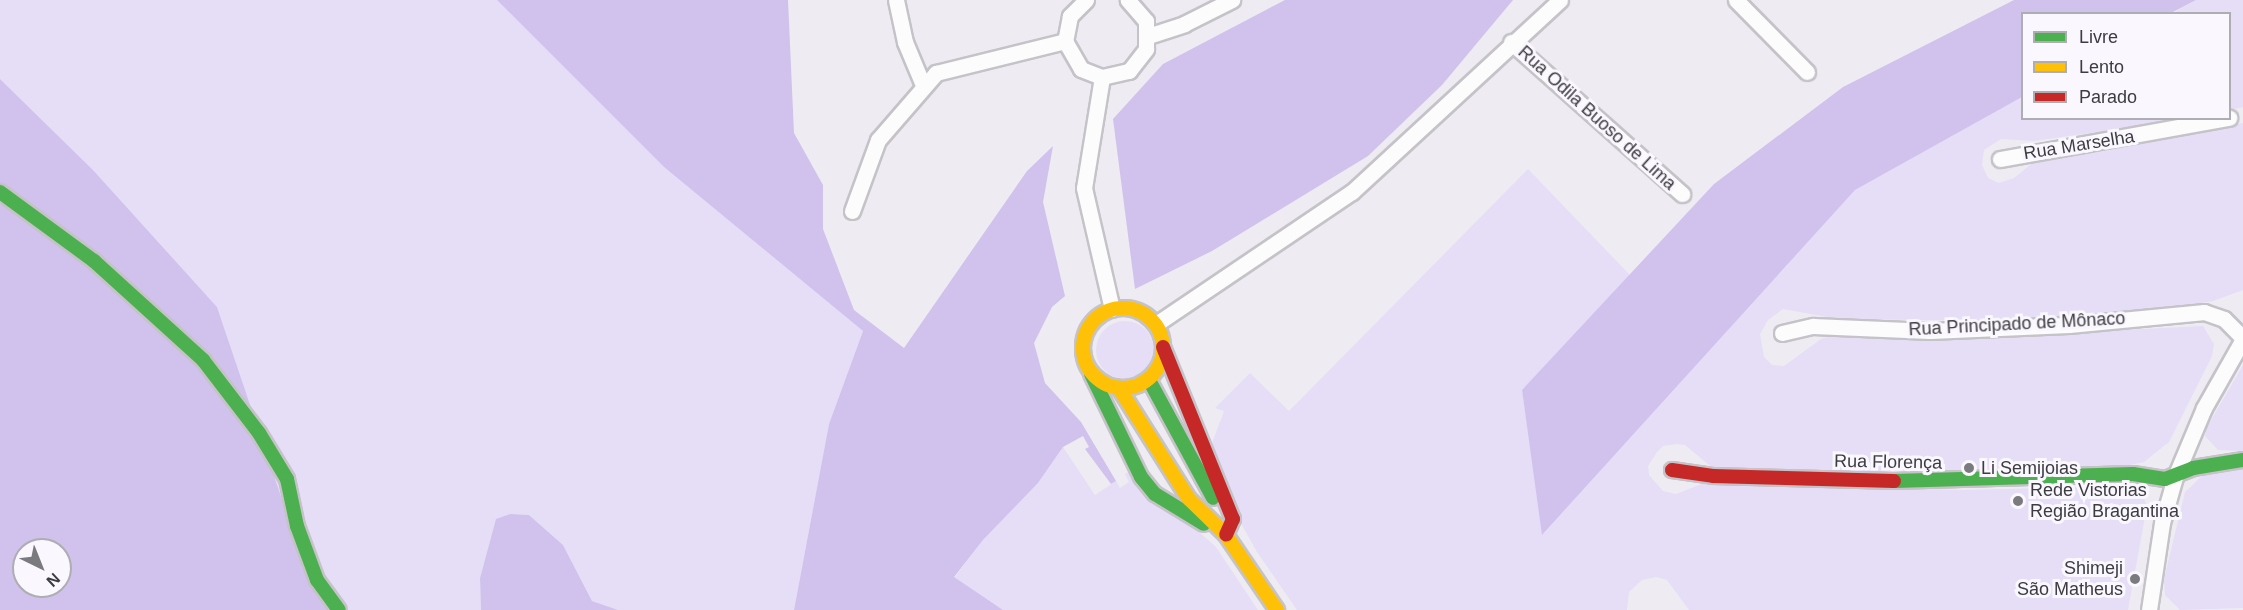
<!DOCTYPE html>
<html>
<head>
<meta charset="utf-8">
<style>
	body { margin:0 }
	#map { position:relative; width:2243px; height:610px; overflow:hidden; background:#eeecf2; font-family:Helvetica,sans-serif }
	div>[style] { position:absolute }
	[style*='--x'] { left:calc(var(--x)*1px); top:calc(var(--y)*1px); width:calc(var(--w)*1px); rotate:calc(var(--a)*1deg) }
	.green>* { inset:0; background:#e5def6 }
	.round { border-radius:50% }
	.forest>* { inset:0; background:#d0c2ed }
	.roads { filter:drop-shadow(2px 0 #c5c3c8) drop-shadow(-2px 0 #c5c3c8) drop-shadow(0 2px #c5c3c8) drop-shadow(0 -2px #c5c3c8) }
	.street>* { height:15px; margin:-7.5px; padding:0 7.5px; transform-origin:7.5px; border-radius:7.5px; background:#fcfcfd }
	.fast>* { height:14px; margin:-7px; padding:0 7px; transform-origin:7px; border-radius:7px; background:#4caf50 }
	.slow>* { height:14px; margin:-7px; padding:0 7px; transform-origin:7px; border-radius:7px; background:#ffc107 }
	.slow>.ring { margin:-7px; padding:0; box-sizing:content-box; background:none; border:14px solid #ffc107; border-radius:50% }
	.jam>* { height:14px; margin:-7px; padding:0 7px; transform-origin:7px; border-radius:7px; background:#c62828 }
	.dots>* { width:16px; height:16px; translate:-50% -50%; box-sizing:border-box; border:3px solid #faf8fe; border-radius:50% }
	span { translate:-50% -50%; white-space:nowrap; text-align:center; line-height:1.15; -webkit-text-stroke:6px #faf8fe; paint-order:stroke }
	.street-label { font-size:18px; color:#3d3c40 }
	.poi-label { font-size:18px; color:#3d3c40 }
	.left { translate:0 -50%; text-align:left }
	.right { translate:-100% -50%; text-align:right }
	.legend { position:absolute; left:2021px; top:12px; width:210px; height:108px; box-sizing:border-box; background:#faf8fe; border:2px solid #aeadb2; margin:0; padding:8px 10px; list-style:none; font-size:18px; color:#3d3c40 }
	.legend li { display:flex; align-items:center; gap:12px; height:30px }
	.legend b { width:30px; border:2px solid #aeadb2 }
	.north { position:absolute; left:12px; top:538px; width:60px; height:60px; box-sizing:border-box; background:#faf8fe; border:2px solid #aeadb2; border-radius:50%; rotate:137deg; font-size:16px; font-weight:700; line-height:24px; text-align:center; color:#3d3c40 }
	.north::after { content:''; display:block; margin:auto; width:21px; height:27px; background:#7b7a7e; clip-path:polygon(50% 0,100% 100%,50% 72%,0 100%) }
</style>
</head>
<body>
<div id="map">
	<div class="green">
		<i style="clip-path:polygon(0 0,497px 0,664px 167px,863px 331px,829px 424px,794px 610px,618px 610px,592px 601px,563px 545px,529px 515px,510px 514px,496px 520px,480px 578px,481px 610px,330px 610px,311px 585px,217px 307px,93px 170px,0 79px)"></i>
		<i style="clip-path:polygon(2196px 0,2243px 0,2243px 107px,2230px 110px,2230px 14px,2171px 14px)"></i>
		<i style="clip-path:polygon(2022px 97px,2022px 118px,2190px 119px,2033px 141px,2001px 139px,1984px 150px,1982px 165px,1988px 178px,1999px 183px,2014px 178px,2040px 157px,2100px 152px,2243px 123px,2243px 290px,2213px 301px,2174px 308px,2008px 321px,1838px 319px,1783px 309px,1768px 320px,1760px 334px,1764px 357px,1772px 365px,1784px 366px,1821px 339px,1838px 334px,1962px 338px,2203px 326px,2214px 344px,2212px 356px,2169px 442px,2144px 462px,2125px 466px,2025px 472px,1726px 471px,1709px 465px,1685px 445px,1677px 444px,1663px 446px,1657px 452px,1648px 466px,1649px 475px,1663px 491px,1676px 494px,1704px 483px,1962px 490px,2132px 486px,2142px 493px,2147px 506px,2128px 610px,1689px 610px,1667px 580px,1656px 577px,1642px 580px,1629px 592px,1627px 610px,1297px 610px,1257px 552px,1239px 520px,1212px 443px,1224px 411px,1215px 408px,1250px 373px,1289px 411px,1528px 169px,1630px 275px,1522px 390px,1543px 534px,1855px 190px)"></i>
		<i class="round" style="left:1096px;top:321px;width:58px;height:58px"></i>
		<i style="clip-path:polygon(2243px 365px,2243px 451px,2218px 450px,2205px 436px,2207px 427px)"></i>
		<i style="clip-path:polygon(1063px 447px,1095px 495px,1116px 481px,1120px 488px,1129px 482px,1125px 474px,1130px 471px,1216px 547px,1258px 610px,1003px 610px,954px 578px,983px 540px,1038px 483px)"></i>
		<i style="clip-path:polygon(2243px 468px,2243px 608px,2180px 610px,2165px 595px,2164px 579px,2185px 492px,2203px 475px)"></i>
	</div>
	<div class="forest">
		<i style="clip-path:polygon(497px 0,788px 0,794px 133px,823px 185px,823px 229px,854px 310px,904px 348px,1027px 171px,1053px 146px,1043px 202px,1065px 296px,1052px 307px,1034px 343px,1045px 383px,1081px 422px,1116px 481px,1111px 484px,1085px 449px,1089px 447px,1083px 436px,1063px 447px,1038px 483px,983px 540px,954px 577px,1003px 610px,794px 610px,829px 424px,863px 331px,664px 167px)"></i>
		<i style="clip-path:polygon(1285px 0,1513px 0,1442px 85px,1368px 156px,1212px 251px,1135px 289px,1113px 119px,1163px 64px)"></i>
		<i style="clip-path:polygon(2014px 0,2196px 0,2171px 13px,2022px 14px,2022px 97px,1855px 190px,1542px 535px,1522px 390px,1714px 184px,1843px 87px)"></i>
		<i style="clip-path:polygon(evenodd,0 79px,93px 170px,217px 307px,311px 585px,330px 610px,0 610px,0 79px,24px 550px,60px 550px,60px 586px,24px 586px,24px 550px)"></i>
		<i style="clip-path:polygon(510px 514px,529px 515px,563px 545px,592px 601px,618px 610px,481px 610px,480px 578px,496px 519px)"></i>
	</div>
	<div class="roads">
		<div class="street">
			<i style="--x:896;--y:0;--w:43;--a:77.9"></i>
			<i style="--x:905;--y:42;--w:47;--a:67.3"></i>
			<i style="--x:1086;--y:0;--w:23;--a:135"></i>
			<i style="--x:1070;--y:16;--w:25;--a:101"></i>
			<i style="--x:1065;--y:41;--w:32;--a:60"></i>
			<i style="--x:1081;--y:69;--w:22;--a:21"></i>
			<i style="--x:1102;--y:77;--w:28;--a:-13"></i>
			<i style="--x:1129;--y:71;--w:28;--a:-52"></i>
			<i style="--x:1146;--y:49;--w:28;--a:-90"></i>
			<i style="--x:1146;--y:21;--w:28;--a:-131"></i>
			<i style="--x:1736;--y:0;--w:101;--a:45.4"></i>
			<i style="--x:1148;--y:36;--w:38;--a:-18"></i>
			<i style="--x:1184;--y:24;--w:54;--a:-26.6"></i>
			<i style="--x:1511;--y:42;--w:229;--a:41.6"></i>
			<i style="--x:1102;--y:77;--w:112;--a:99.2"></i>
			<i style="--x:1084;--y:188;--w:124;--a:77"></i>
			<i style="--x:2000;--y:159;--w:233;--a:-10.2"></i>
			<i style="--x:852;--y:211;--w:76;--a:-69.9"></i>
			<i style="--x:878;--y:140;--w:89;--a:-49.1"></i>
			<i style="--x:936;--y:73;--w:133;--a:-13.9"></i>
			<i style="--x:1156;--y:324;--w:236;--a:-34"></i>
			<i style="--x:1352;--y:192;--w:283;--a:-42.7"></i>
			<i style="--x:1782;--y:333;--w:32;--a:-13"></i>
			<i style="--x:1813;--y:326;--w:117;--a:2.4"></i>
			<i style="--x:1930;--y:331;--w:139;--a:-2.5"></i>
			<i style="--x:2069;--y:325;--w:136;--a:-5.5"></i>
			<i style="--x:2204;--y:312;--w:21;--a:19"></i>
			<i style="--x:2224;--y:319;--w:27;--a:45"></i>
			<i style="--x:2149;--y:610;--w:88;--a:-81.5"></i>
			<i style="--x:2162;--y:523;--w:48;--a:-74.2"></i>
			<i style="--x:2175;--y:477;--w:75;--a:-67.2"></i>
			<i style="--x:2204;--y:408;--w:79;--a:-60.5"></i>
		</div>
		<div class="fast">
			<i style="--x:0;--y:192;--w:117;--a:36.3"></i>
			<i style="--x:94;--y:261;--w:147;--a:42.2"></i>
			<i style="--x:203;--y:360;--w:92;--a:52.5"></i>
			<i style="--x:259;--y:433;--w:54;--a:58.7"></i>
			<i style="--x:287;--y:479;--w:48;--a:78"></i>
			<i style="--x:297;--y:526;--w:58;--a:69.7"></i>
			<i style="--x:317;--y:580;--w:37;--a:54"></i>
			<i style="--x:1091;--y:374;--w:114;--a:64.1"></i>
			<i style="--x:1141;--y:477;--w:22;--a:51"></i>
			<i style="--x:1155;--y:494;--w:57;--a:31.5"></i>
			<i style="--x:1149;--y:380;--w:134;--a:61.5"></i>
			<i style="--x:1894;--y:481;--w:239;--a:-1.7"></i>
			<i style="--x:2133;--y:474;--w:32;--a:9"></i>
			<i style="--x:2165;--y:479;--w:30;--a:-21"></i>
			<i style="--x:2193;--y:468;--w:51;--a:-9.1"></i>
		</div>
		<div class="slow">
			<i class="ring" style="left:1083px;top:308px;width:66px;height:66px"></i>
			<i style="--x:1119;--y:388;--w:131;--a:57.8"></i>
			<i style="--x:1189;--y:499;--w:52;--a:44.2"></i>
			<i style="--x:1226;--y:535;--w:91;--a:55.8"></i>
		</div>
		<div class="jam">
			<i style="--x:1163;--y:347;--w:186;--a:67.9"></i>
			<i style="--x:1233;--y:519;--w:17;--a:114"></i>
			<i style="--x:1672;--y:470;--w:41;--a:8.3"></i>
			<i style="--x:1713;--y:476;--w:181;--a:1.6"></i>
		</div>
	</div>
	<div class="dots">
		<i style="left:1969px;top:468px;background:#7b7a7e"></i>
		<i style="left:2018px;top:501px;background:#7b7a7e"></i>
		<i style="left:2135px;top:579px;background:#7b7a7e"></i>
	</div>
	<div class="street-label">
		<span style="left:1597px;top:118px;rotate:42deg">Rua Odila Buoso de Lima</span>
		<span style="left:2079px;top:145px;rotate:-9deg">Rua Marselha</span>
		<span style="left:2017px;top:324px;rotate:-3deg">Rua Principado de Mônaco</span>
		<span style="left:1888px;top:462px;rotate:1deg">Rua Florença</span>
	</div>
	<div class="poi-label">
		<span class="left" style="left:1981px;top:468px">Li Semijoias</span>
		<span class="left" style="left:2030px;top:501px">Rede Vistorias<br>Região Bragantina</span>
		<span class="right" style="left:2123px;top:579px">Shimeji<br>São Matheus</span>
	</div>
	<ul class="legend">
	<li><b style="height:8px;background:#4caf50"></b>Livre</li>
	<li><b style="height:8px;background:#ffc107"></b>Lento</li>
	<li><b style="height:8px;background:#c62828"></b>Parado</li>
	</ul>
	<div class="north">N</div>
</div>
</body>
</html>
